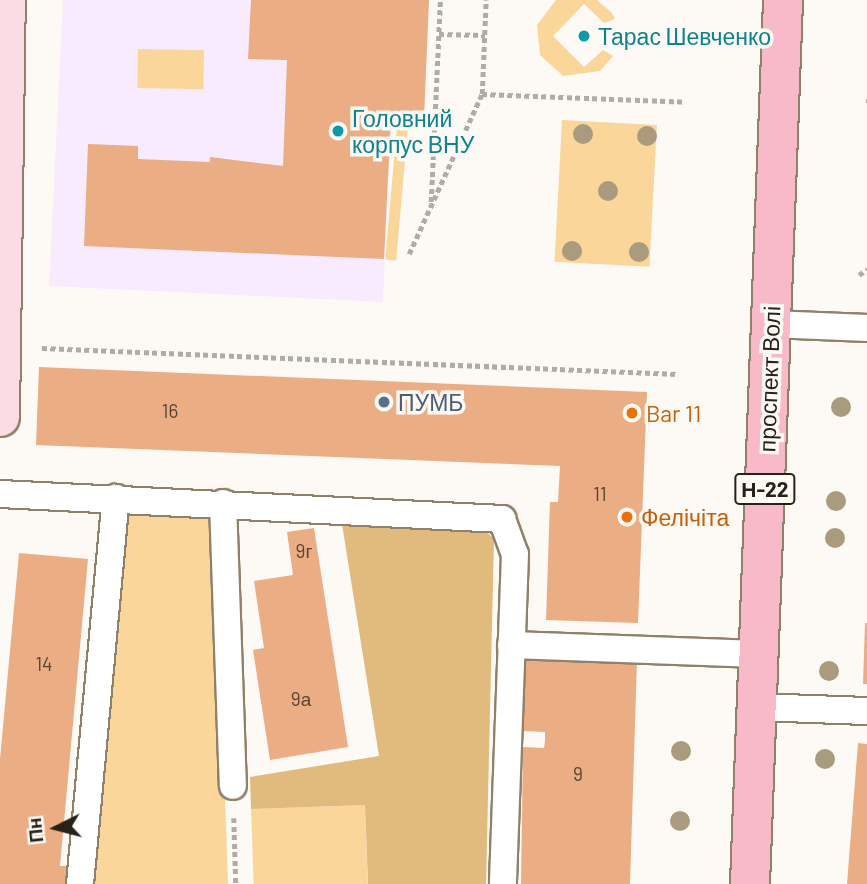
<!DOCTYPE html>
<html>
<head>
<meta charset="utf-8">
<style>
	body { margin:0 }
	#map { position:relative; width:867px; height:884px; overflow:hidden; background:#fdfaf5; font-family:Barlow,sans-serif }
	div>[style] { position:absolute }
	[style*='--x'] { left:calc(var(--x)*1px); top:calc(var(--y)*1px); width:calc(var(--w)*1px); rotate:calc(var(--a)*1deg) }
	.education>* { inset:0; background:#f8ebfe }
	.green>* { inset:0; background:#fad69b; transform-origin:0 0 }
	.forest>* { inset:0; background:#e0bb7d }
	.building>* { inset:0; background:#eaad84 }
	.path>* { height:4.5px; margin-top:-2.25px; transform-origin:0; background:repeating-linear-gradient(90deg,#afaba5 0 5px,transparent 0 8.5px) }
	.roads { filter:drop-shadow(2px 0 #90816a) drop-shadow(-2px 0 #90816a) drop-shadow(0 2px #90816a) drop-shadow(0 -2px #90816a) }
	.lane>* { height:26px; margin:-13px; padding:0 13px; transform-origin:13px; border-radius:13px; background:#fff }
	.secondary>* { height:38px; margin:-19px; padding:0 19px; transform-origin:19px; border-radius:19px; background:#fcdce4 }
	.primary>* { height:38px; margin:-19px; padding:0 19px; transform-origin:19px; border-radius:19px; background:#f8b9c8 }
	.trees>* { width:20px; height:20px; margin:-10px; border-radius:50%; background:#aa9b7f }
	.dots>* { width:19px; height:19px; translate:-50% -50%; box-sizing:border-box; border:4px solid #fdfaf5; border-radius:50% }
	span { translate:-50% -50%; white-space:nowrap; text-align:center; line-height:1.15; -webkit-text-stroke:7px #fdfaf5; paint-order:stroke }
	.number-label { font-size:19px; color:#584433 }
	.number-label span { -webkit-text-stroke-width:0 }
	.shield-label span { padding:2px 5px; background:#fdfaf5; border:2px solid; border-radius:5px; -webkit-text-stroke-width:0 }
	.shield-label { font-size:21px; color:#272118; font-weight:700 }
	.culture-label { font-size:23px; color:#0d838f }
	.left { translate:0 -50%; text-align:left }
	.street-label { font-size:23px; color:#272118 }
	.service-label { font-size:23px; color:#4e5e75 }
	.food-label { font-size:23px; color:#c56008 }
	.north { position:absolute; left:21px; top:793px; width:70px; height:70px; -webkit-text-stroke:5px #fdfaf5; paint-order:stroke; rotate:264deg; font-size:19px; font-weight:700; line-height:28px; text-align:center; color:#272118 }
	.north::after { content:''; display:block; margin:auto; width:24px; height:32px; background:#272118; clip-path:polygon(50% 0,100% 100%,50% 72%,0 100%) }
</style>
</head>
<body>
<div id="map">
	<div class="education">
		<i style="clip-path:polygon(63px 0,429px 0,424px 118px,391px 117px,383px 302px,49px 286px)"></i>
	</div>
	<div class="green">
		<i style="clip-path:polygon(556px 0,597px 0,611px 12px,615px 19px,604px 23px,584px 4px,553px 36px,584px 67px,603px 50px,613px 56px,600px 71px,563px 76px,540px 55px,537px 25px)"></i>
		<i style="left:138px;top:49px;width:66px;height:39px;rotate:1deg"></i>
		<i style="left:562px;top:120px;width:95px;height:142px;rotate:3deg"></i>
		<i style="left:397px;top:125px;width:11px;height:135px;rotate:5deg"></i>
		<i style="clip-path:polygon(127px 515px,215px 519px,228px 884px,92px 884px)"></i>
		<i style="left:365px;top:805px;width:79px;height:114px;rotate:88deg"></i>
	</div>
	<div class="forest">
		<i style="clip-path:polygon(342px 524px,485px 530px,494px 539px,486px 884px,368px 884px,365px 805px,251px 809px,250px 777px,379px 756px)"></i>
	</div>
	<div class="building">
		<i style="clip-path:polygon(251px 0,429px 0,424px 118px,391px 117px,384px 259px,84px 246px,88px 144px,138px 146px,138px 159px,210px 162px,210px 157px,283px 166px,287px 60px,248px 59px)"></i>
		<i style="clip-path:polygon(39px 367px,647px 392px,638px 623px,546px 620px,550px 502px,558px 502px,560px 466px,36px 445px)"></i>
		<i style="clip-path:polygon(314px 528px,348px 747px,270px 760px,253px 650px,264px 648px,254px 581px,293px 575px,287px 532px)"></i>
		<i style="clip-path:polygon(19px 553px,88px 559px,60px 866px,68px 866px,66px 884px,0 884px,0 759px)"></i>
		<i style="clip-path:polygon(865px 623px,867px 623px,867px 684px,863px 684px)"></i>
		<i style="clip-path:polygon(525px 656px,637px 660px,630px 884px,521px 884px,523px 747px,544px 748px,545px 741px,545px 732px,523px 731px)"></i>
		<i style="clip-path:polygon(858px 743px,867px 744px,867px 884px,847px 884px)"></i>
	</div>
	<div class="path">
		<i style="--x:439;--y:34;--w:46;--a:1.2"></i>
		<i style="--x:482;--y:94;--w:204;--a:2.2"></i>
		<i style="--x:866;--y:101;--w:1;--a:0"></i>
		<i style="--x:431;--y:202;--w:202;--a:-87.4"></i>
		<i style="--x:409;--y:254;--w:176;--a:-65.5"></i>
		<i style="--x:482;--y:94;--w:94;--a:-87.6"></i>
		<i style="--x:859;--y:275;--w:10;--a:-37"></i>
		<i style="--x:42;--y:348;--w:636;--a:2.34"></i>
		<i style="--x:234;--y:818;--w:66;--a:88.3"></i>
	</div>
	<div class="roads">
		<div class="lane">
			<i style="--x:771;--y:324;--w:96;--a:2.4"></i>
			<i style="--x:0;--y:494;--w:503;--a:2.85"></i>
			<i style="--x:502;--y:519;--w:37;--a:70"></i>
			<i style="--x:515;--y:554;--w:330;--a:92.1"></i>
			<i style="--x:223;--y:503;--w:283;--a:88"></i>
			<i style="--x:511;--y:645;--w:248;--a:2.1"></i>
			<i style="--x:757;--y:707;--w:110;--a:2.1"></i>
			<i style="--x:80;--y:884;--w:388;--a:-84.7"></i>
		</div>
		<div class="secondary">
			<i style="--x:0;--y:417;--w:417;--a:-89.2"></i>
		</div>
		<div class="primary">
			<i style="--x:750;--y:884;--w:885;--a:-87.86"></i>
		</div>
	</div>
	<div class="trees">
		<i style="left:583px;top:134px"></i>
		<i style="left:647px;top:136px"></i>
		<i style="left:608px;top:191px"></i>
		<i style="left:572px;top:251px"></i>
		<i style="left:639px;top:252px"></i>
		<i style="left:841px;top:407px"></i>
		<i style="left:836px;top:501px"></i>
		<i style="left:835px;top:538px"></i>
		<i style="left:829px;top:671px"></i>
		<i style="left:681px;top:751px"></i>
		<i style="left:825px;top:759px"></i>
		<i style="left:680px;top:821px"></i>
	</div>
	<div class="dots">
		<i style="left:584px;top:36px;background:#0f9aa8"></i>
		<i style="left:338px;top:131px;background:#0f9aa8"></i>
		<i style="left:384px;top:402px;background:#5c6f8a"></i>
		<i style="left:632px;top:413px;background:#e8710a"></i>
		<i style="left:627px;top:517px;background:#e8710a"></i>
	</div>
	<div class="number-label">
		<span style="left:170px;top:411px">16</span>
		<span style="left:600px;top:494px">11</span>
		<span style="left:304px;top:551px">9г</span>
		<span style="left:44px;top:664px">14</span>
		<span style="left:301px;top:699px">9а</span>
		<span style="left:578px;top:774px">9</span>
	</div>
	<div class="shield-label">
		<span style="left:765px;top:489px">Н-22</span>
	</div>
	<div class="culture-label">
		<span class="left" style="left:598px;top:36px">Тарас Шевченко</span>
		<span class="left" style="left:352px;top:131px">Головний<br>корпус ВНУ</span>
	</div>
	<div class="street-label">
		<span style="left:769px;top:379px;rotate:-88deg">проспект Волі</span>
	</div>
	<div class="service-label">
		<span class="left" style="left:398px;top:402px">ПУМБ</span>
	</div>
	<div class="food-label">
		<span class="left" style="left:646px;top:413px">Bar 11</span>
		<span class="left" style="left:641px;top:517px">Фелічіта</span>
	</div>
	<div class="north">Пн</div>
</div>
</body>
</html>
